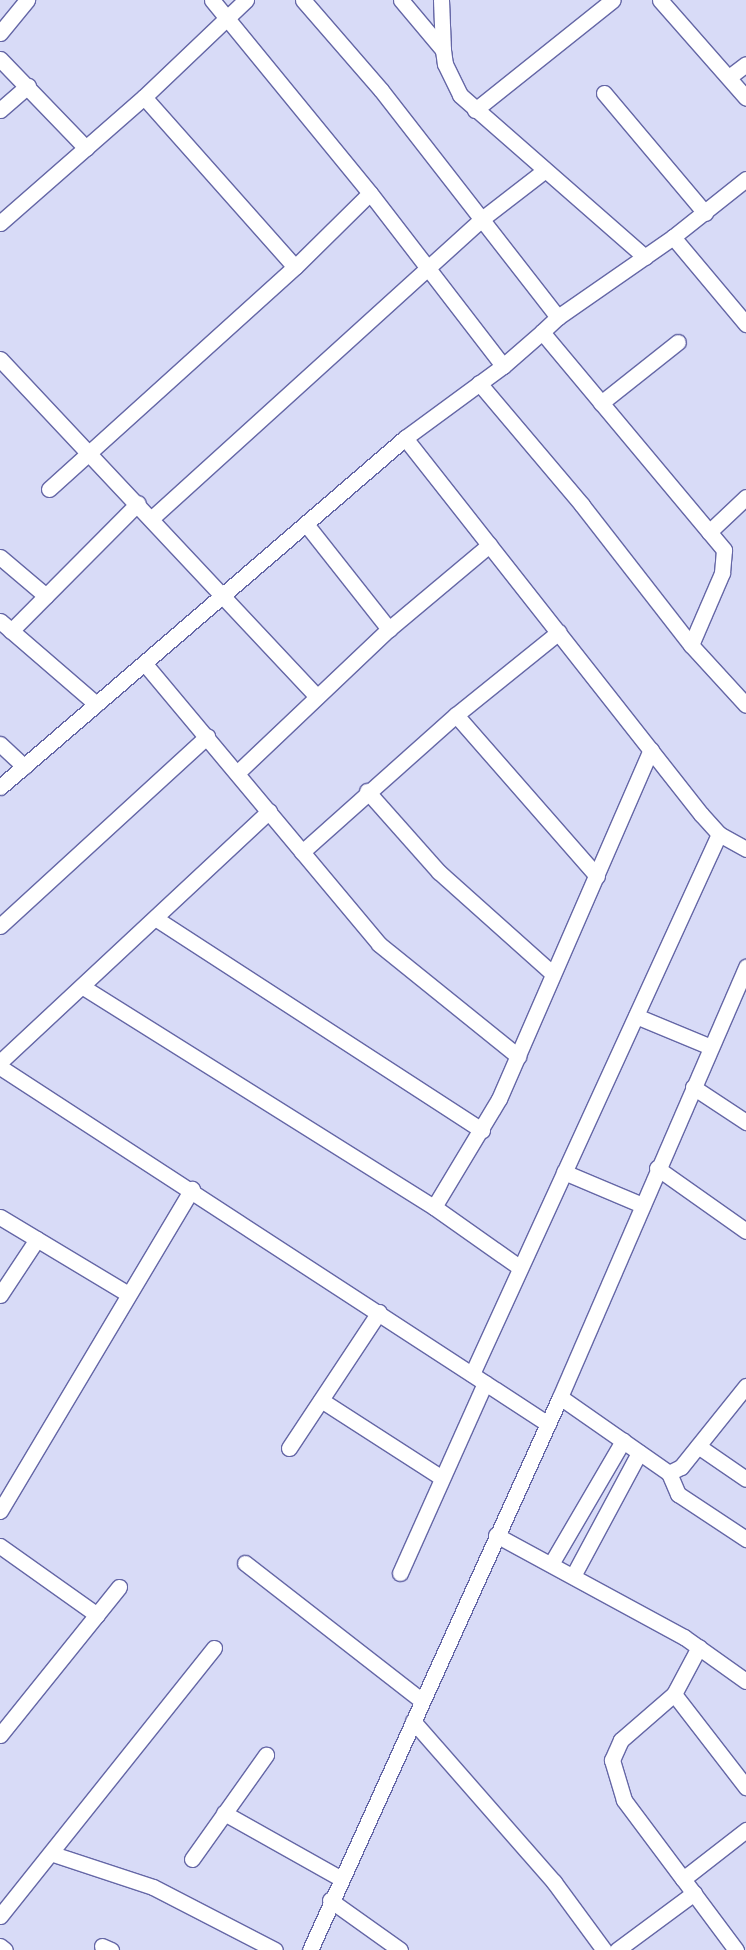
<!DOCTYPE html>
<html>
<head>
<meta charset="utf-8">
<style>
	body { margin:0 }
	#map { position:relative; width:746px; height:1950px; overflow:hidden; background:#d8dbf7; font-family:"Roboto Condensed",sans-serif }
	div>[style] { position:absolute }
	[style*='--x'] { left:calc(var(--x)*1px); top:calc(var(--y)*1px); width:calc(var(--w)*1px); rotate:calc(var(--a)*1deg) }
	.roads { filter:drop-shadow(1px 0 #6567a6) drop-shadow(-1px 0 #6567a6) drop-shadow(0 1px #6567a6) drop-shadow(0 -1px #6567a6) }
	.minor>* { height:15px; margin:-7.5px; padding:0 7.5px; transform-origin:7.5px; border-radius:7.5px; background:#fff }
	span { translate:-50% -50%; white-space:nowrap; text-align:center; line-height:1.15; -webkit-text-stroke:5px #d8dbf7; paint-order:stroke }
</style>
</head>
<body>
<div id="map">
	<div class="roads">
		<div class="minor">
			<i style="--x:212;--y:0;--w:249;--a:50.7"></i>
			<i style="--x:303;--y:0;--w:119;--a:49.1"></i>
			<i style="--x:381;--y:90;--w:288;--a:52.1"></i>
			<i style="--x:558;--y:317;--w:22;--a:137"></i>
			<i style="--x:542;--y:332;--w:284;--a:50.1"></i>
			<i style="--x:724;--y:550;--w:23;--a:95"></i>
			<i style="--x:722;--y:573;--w:78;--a:113.3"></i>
			<i style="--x:401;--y:0;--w:65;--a:50"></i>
			<i style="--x:443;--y:50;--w:14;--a:82"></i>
			<i style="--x:445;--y:64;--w:34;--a:64"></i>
			<i style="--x:460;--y:95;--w:246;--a:41.2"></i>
			<i style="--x:441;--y:0;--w:50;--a:87.7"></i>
			<i style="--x:660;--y:0;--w:130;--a:48.7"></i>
			<i style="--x:0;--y:33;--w:43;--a:-50.7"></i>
			<i style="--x:0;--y:59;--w:124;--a:46"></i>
			<i style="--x:729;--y:77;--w:21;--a:-37"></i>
			<i style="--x:604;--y:93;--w:157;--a:49.9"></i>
			<i style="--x:144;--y:97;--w:141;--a:-43.6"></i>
			<i style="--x:0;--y:110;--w:37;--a:-41"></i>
			<i style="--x:475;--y:110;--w:176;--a:-38.6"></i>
			<i style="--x:0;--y:223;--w:191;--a:-41.2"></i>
			<i style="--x:144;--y:97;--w:227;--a:48.4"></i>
			<i style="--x:295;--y:267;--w:105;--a:-44.6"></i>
			<i style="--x:370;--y:193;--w:218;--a:52.4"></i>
			<i style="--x:503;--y:366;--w:122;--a:143.7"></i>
			<i style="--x:405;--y:438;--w:479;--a:51.8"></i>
			<i style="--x:701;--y:814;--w:27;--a:48"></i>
			<i style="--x:719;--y:834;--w:31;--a:29"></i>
			<i style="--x:673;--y:237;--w:114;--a:50"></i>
			<i style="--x:558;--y:317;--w:140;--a:-34.8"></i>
			<i style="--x:673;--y:237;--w:93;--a:-38.5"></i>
			<i style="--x:0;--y:359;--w:463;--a:46.8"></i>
			<i style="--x:503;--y:366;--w:52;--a:-41.1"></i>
			<i style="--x:479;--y:383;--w:160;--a:49.8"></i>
			<i style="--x:582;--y:505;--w:177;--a:52.1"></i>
			<i style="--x:691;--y:645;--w:81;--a:47.5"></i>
			<i style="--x:601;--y:403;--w:98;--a:-38.4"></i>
			<i style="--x:49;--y:489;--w:331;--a:-42.1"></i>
			<i style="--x:152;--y:518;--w:447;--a:-42.2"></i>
			<i style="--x:483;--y:218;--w:78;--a:-37.7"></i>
			<i style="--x:306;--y:524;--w:134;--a:51.7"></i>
			<i style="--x:709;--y:532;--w:51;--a:-43.4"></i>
			<i style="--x:0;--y:557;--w:60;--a:40.3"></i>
			<i style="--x:0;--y:621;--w:127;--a:40.8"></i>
			<i style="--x:11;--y:631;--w:180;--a:-45.2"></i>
			<i style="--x:145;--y:664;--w:365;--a:50.1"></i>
			<i style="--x:379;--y:944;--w:179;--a:38.9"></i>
			<i style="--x:456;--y:715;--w:214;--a:48.8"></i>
			<i style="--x:0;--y:744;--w:33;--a:43"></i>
			<i style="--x:237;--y:773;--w:209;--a:-43.5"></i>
			<i style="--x:389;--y:629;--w:131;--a:-40"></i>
			<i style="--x:0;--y:787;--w:535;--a:-40.75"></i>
			<i style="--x:367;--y:791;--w:108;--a:48.4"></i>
			<i style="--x:439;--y:872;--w:150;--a:41.8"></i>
			<i style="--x:302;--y:852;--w:206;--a:-41.7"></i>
			<i style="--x:456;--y:715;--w:132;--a:-38.9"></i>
			<i style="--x:155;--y:918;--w:390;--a:33"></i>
			<i style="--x:0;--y:926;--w:281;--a:-42.5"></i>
			<i style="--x:83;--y:987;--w:414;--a:32.1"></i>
			<i style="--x:434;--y:1207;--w:104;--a:35.2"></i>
			<i style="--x:636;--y:1016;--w:81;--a:22.5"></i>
			<i style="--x:0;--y:1062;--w:368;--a:-43"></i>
			<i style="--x:0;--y:1067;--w:654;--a:33.08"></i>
			<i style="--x:693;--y:1087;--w:64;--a:33.4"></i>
			<i style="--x:657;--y:1168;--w:109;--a:35.3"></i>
			<i style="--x:564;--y:1172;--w:85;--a:22.9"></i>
			<i style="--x:434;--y:1207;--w:126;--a:-59"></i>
			<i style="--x:499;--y:1099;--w:381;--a:-66.5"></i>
			<i style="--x:0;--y:1217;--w:149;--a:31"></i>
			<i style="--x:0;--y:1295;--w:67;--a:-56.5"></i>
			<i style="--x:472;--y:1374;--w:594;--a:-65.42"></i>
			<i style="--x:560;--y:1397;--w:133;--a:34.9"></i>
			<i style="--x:669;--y:1473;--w:13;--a:-27"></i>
			<i style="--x:681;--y:1467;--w:104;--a:-51.3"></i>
			<i style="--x:321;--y:1400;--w:144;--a:32.8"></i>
			<i style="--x:698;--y:1446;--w:58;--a:34.5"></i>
			<i style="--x:289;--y:1448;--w:163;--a:-56.5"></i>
			<i style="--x:669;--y:1473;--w:23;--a:67"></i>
			<i style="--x:678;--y:1494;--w:82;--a:33.5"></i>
			<i style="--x:0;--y:1511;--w:375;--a:-59.2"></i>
			<i style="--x:496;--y:1535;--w:214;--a:28.5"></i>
			<i style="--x:684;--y:1637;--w:76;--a:35.4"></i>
			<i style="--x:0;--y:1546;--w:119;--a:35.4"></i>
			<i style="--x:245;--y:1563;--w:222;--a:37.9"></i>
			<i style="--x:551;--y:1564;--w:143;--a:-59.7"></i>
			<i style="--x:400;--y:1573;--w:208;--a:-65.9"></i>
			<i style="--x:573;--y:1576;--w:140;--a:-61.8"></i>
			<i style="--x:674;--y:1694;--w:118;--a:52.3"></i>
			<i style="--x:413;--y:1721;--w:214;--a:48.8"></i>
			<i style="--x:554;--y:1882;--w:84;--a:53.7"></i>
			<i style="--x:0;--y:1735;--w:190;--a:-51.2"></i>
			<i style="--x:224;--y:1813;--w:133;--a:29.3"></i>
			<i style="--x:53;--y:1854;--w:105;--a:18.3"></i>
			<i style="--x:153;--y:1887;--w:137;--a:27.3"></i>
			<i style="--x:192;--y:1859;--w:128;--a:-54.6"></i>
			<i style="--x:683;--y:1879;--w:99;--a:-126.8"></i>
			<i style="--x:624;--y:1800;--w:42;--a:-106.7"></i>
			<i style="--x:612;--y:1760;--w:22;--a:-66"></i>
			<i style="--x:621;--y:1740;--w:70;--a:-41"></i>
			<i style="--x:674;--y:1694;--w:53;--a:-62"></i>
			<i style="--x:330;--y:1900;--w:86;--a:35.5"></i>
			<i style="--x:0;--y:1916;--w:343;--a:-51.4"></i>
			<i style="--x:0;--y:1946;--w:6;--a:39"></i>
			<i style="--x:102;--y:1946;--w:10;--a:24"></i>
			<i style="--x:310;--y:1950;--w:607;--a:-65.67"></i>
			<i style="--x:560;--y:1397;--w:469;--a:-66.6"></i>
			<i style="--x:617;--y:1950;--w:96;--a:-36.5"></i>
			<i style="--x:736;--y:1950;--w:89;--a:-126.7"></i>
			<i style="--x:683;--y:1879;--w:80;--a:-37.9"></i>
		</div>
	</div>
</div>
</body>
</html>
